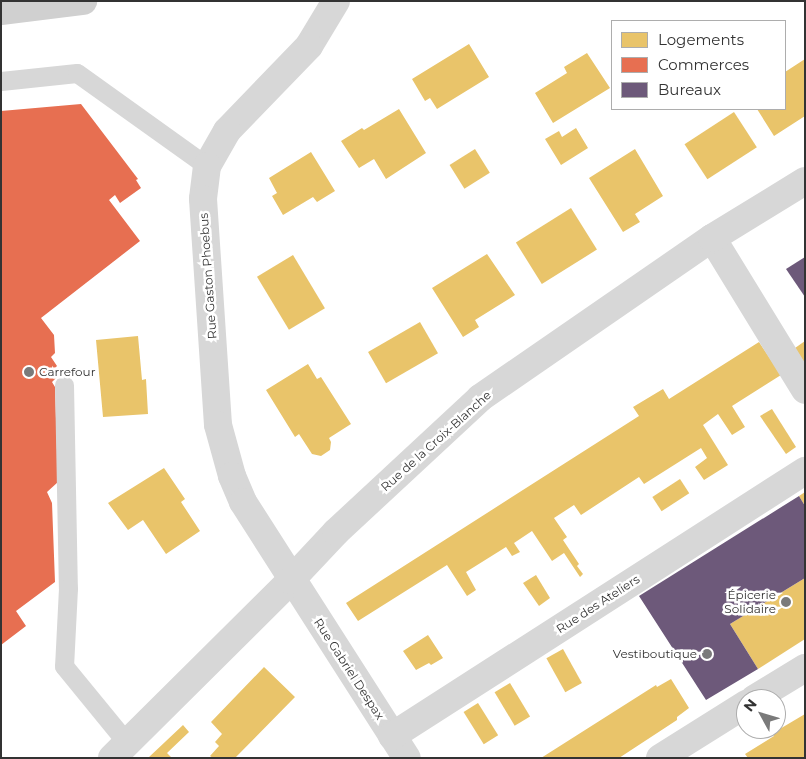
<!DOCTYPE html>
<html>
<head>
<meta charset="utf-8">
<style>
	body { margin:0 }
	#map { position:relative; width:806px; height:759px; overflow:hidden; background:#fff; font-family:Montserrat,sans-serif }
	div>[style] { position:absolute }
	[style*='--x'] { left:calc(var(--x)*1px); top:calc(var(--y)*1px); width:calc(var(--w)*1px); rotate:calc(var(--a)*1deg) }
	.homes>* { inset:0; background:#e9c46a; transform-origin:0 0 }
	.shops>* { inset:0; background:#e76f51 }
	.offices>* { inset:0; background:#6d597a }
	.lane>* { height:19px; margin:-9.5px; padding:0 9.5px; transform-origin:9.5px; border-radius:9.5px; background:#d7d7d7 }
	.street>* { height:28px; margin:-14px; padding:0 14px; transform-origin:14px; border-radius:14px; background:#d7d7d7 }
	.secondary>* { height:28px; margin:-14px; padding:0 14px; transform-origin:14px; border-radius:14px; background:#d0d0d0 }
	.dots>* { width:14px; height:14px; translate:-50% -50%; box-sizing:border-box; border:2px solid #fff; border-radius:50% }
	span { translate:-50% -50%; white-space:nowrap; text-align:center; line-height:1.15; -webkit-text-stroke:5px #fff; paint-order:stroke }
	.street-label { font-size:12px; color:#333 }
	.poi-label { font-size:12px; color:#333 }
	.left { translate:0 -50%; text-align:left }
	.right { translate:-100% -50%; text-align:right }
	.frame { position:absolute; inset:0; border:2px solid #333; pointer-events:none }
	.legend { position:absolute; left:611px; top:20px; width:175px; height:90px; box-sizing:border-box; background:#fff; border:1px solid #adadad; margin:0; padding:6px 9px; list-style:none; font-size:15px; color:#333 }
	.legend li { display:flex; align-items:center; gap:10px; height:25px }
	.legend b { width:25px; border:1px solid #adadad }
	.north { position:absolute; left:736px; top:689px; width:50px; height:50px; box-sizing:border-box; background:#fff; border:1px solid #adadad; border-radius:50%; rotate:309deg; font-size:14px; font-weight:700; line-height:20px; text-align:center; color:#333 }
	.north::after { content:''; display:block; margin:auto; width:18px; height:22px; background:#7a7a7a; clip-path:polygon(50% 0,100% 100%,50% 72%,0 100%) }
</style>
</head>
<body>
<div id="map">
	<div class="homes">
		<i style="clip-path:polygon(469px 44px,489px 77px,437px 109px,430px 98px,425px 101px,412px 79px)"></i>
		<i style="clip-path:polygon(587px 53px,610px 88px,553px 123px,535px 93px,567px 73px,564px 67px)"></i>
		<i style="clip-path:polygon(805px 59px,805px 116px,774px 136px,757px 109px,785px 109px,785px 72px)"></i>
		<i style="clip-path:polygon(399px 109px,426px 153px,386px 179px,374px 159px,359px 168px,341px 141px,362px 128px,364px 130px)"></i>
		<i style="left:734px;top:112px;width:42px;height:59px;rotate:57deg"></i>
		<i style="clip-path:polygon(576px 128px,588px 148px,561px 165px,545px 139px,559px 131px,562px 137px)"></i>
		<i style="left:475px;top:149px;width:28px;height:30px;rotate:58deg"></i>
		<i style="clip-path:polygon(635px 149px,663px 196px,635px 214px,640px 222px,623px 232px,589px 178px)"></i>
		<i style="clip-path:polygon(311px 152px,335px 191px,317px 202px,313px 197px,283px 215px,272px 196px,277px 193px,269px 178px)"></i>
		<i style="left:571px;top:208px;width:49px;height:65px;rotate:58deg"></i>
		<i style="clip-path:polygon(487px 254px,515px 295px,475px 320px,479px 327px,463px 337px,432px 288px)"></i>
		<i style="left:293px;top:255px;width:62px;height:42px;rotate:59deg"></i>
		<i style="left:420px;top:322px;width:36px;height:60px;rotate:60deg"></i>
		<i style="clip-path:polygon(138px 336px,142px 380px,146px 379px,148px 414px,103px 417px,96px 340px)"></i>
		<i style="clip-path:polygon(805px 341px,805px 364px,795px 348px)"></i>
		<i style="clip-path:polygon(759px 342px,781px 375px,732px 406px,745px 427px,732px 435px,718px 414px,703px 425px,728px 465px,704px 480px,695px 467px,707px 458px,701px 448px,644px 484px,639px 477px,581px 515px,574px 505px,554px 518px,567px 537px,563px 540px,579px 564px,577px 566px,583px 574px,580px 577px,564px 553px,552px 561px,532px 531px,514px 543px,520px 552px,512px 556px,506px 547px,466px 572px,476px 590px,467px 596px,447px 565px,358px 621px,346px 603px,639px 416px,633px 407px,663px 389px,669px 399px)"></i>
		<i style="clip-path:polygon(308px 364px,317px 379px,321px 377px,351px 424px,329px 438px,331px 442px,330px 450px,321px 456px,312px 454px,299px 434px,295px 437px,266px 390px)"></i>
		<i style="clip-path:polygon(772px 409px,796px 447px,786px 454px,760px 416px)"></i>
		<i style="clip-path:polygon(164px 468px,185px 499px,181px 502px,200px 531px,166px 554px,143px 520px,128px 530px,108px 503px)"></i>
		<i style="left:680px;top:479px;width:17px;height:33px;rotate:57deg"></i>
		<i style="clip-path:polygon(805px 492px,805px 506px,799px 496px)"></i>
		<i style="clip-path:polygon(536px 575px,550px 598px,539px 606px,523px 583px)"></i>
		<i style="clip-path:polygon(805px 578px,805px 639px,758px 669px,730px 624px)"></i>
		<i style="clip-path:polygon(428px 635px,443px 658px,431px 665px,429px 663px,416px 670px,403px 651px)"></i>
		<i style="left:563px;top:649px;width:39px;height:19px;rotate:61deg"></i>
		<i style="clip-path:polygon(264px 667px,295px 697px,235px 758px,213px 758px,210px 756px,219px 746px,215px 742px,222px 734px,211px 722px)"></i>
		<i style="clip-path:polygon(671px 679px,689px 708px,677px 717px,677px 720px,619px 758px,541px 758px,656px 685px,657px 687px)"></i>
		<i style="left:510px;top:683px;width:39px;height:18px;rotate:59deg"></i>
		<i style="left:478px;top:703px;width:38px;height:17px;rotate:58deg"></i>
		<i style="clip-path:polygon(805px 714px,805px 758px,748px 758px,745px 754px,774px 736px,773px 733px)"></i>
		<i style="clip-path:polygon(183px 725px,189px 732px,167px 753px,172px 758px,148px 758px)"></i>
	</div>
	<div class="shops">
		<i style="clip-path:polygon(81px 104px,138px 179px,136px 180px,141px 188px,120px 203px,115px 195px,109px 200px,140px 241px,41px 318px,54px 335px,55px 353px,51px 357px,57px 366px,54px 369px,59px 375px,52px 382px,55px 387px,58px 482px,47px 492px,52px 503px,55px 582px,16px 611px,26px 626px,1px 645px,1px 111px)"></i>
	</div>
	<div class="offices">
		<i style="clip-path:polygon(805px 257px,805px 297px,786px 269px)"></i>
		<i style="clip-path:polygon(799px 496px,805px 506px,805px 578px,730px 624px,758px 669px,706px 700px,639px 596px)"></i>
	</div>
	<div class="lane">
		<i style="--x:1;--y:81;--w:76;--a:-6"></i>
		<i style="--x:77;--y:73;--w:160;--a:35.6"></i>
		<i style="--x:64;--y:385;--w:203;--a:88.9"></i>
		<i style="--x:68;--y:588;--w:78;--a:92.9"></i>
		<i style="--x:64;--y:666;--w:99;--a:50.7"></i>
	</div>
	<div class="street">
		<i style="--x:336;--y:1;--w:52;--a:121"></i>
		<i style="--x:309;--y:46;--w:118;--a:134"></i>
		<i style="--x:227;--y:131;--w:40;--a:119.7"></i>
		<i style="--x:207;--y:166;--w:33;--a:97"></i>
		<i style="--x:203;--y:199;--w:226;--a:86.2"></i>
		<i style="--x:218;--y:425;--w:53;--a:74.6"></i>
		<i style="--x:232;--y:476;--w:28;--a:67"></i>
		<i style="--x:243;--y:502;--w:304;--a:57.4"></i>
		<i style="--x:712;--y:238;--w:178;--a:58.5"></i>
		<i style="--x:754;--y:699;--w:60;--a:-31.3"></i>
		<i style="--x:392;--y:736;--w:491;--a:-32.7"></i>
		<i style="--x:112;--y:758;--w:252;--a:-44.8"></i>
		<i style="--x:291;--y:580;--w:66;--a:-46.8"></i>
		<i style="--x:336;--y:532;--w:197;--a:-42.9"></i>
		<i style="--x:480;--y:398;--w:282;--a:-34.6"></i>
		<i style="--x:712;--y:238;--w:109;--a:-31.5"></i>
		<i style="--x:660;--y:758;--w:102;--a:-32.1"></i>
	</div>
	<div class="secondary">
		<i style="--x:1;--y:11;--w:83;--a:-7"></i>
	</div>
	<div class="dots">
		<i style="left:29px;top:372px;background:#7a7a7a"></i>
		<i style="left:786px;top:602px;background:#7a7a7a"></i>
		<i style="left:707px;top:654px;background:#7a7a7a"></i>
	</div>
	<div class="street-label">
		<span style="left:208px;top:276px;rotate:-94deg">Rue Gaston Phoebus</span>
		<span style="left:436px;top:441px;rotate:-42deg">Rue de la Croix-Blanche</span>
		<span style="left:598px;top:604px;rotate:-33deg">Rue des Ateliers</span>
		<span style="left:349px;top:669px;rotate:57deg">Rue Gabriel Despax</span>
	</div>
	<div class="poi-label">
		<span class="left" style="left:39px;top:372px">Carrefour</span>
		<span class="right" style="left:776px;top:602px">Épicerie<br>Solidaire</span>
		<span class="right" style="left:697px;top:654px">Vestiboutique</span>
	</div>
	<div class="frame"></div>
	<ul class="legend">
	<li><b style="height:14px;background:#e9c46a"></b>Logements</li>
	<li><b style="height:14px;background:#e76f51"></b>Commerces</li>
	<li><b style="height:14px;background:#6d597a"></b>Bureaux</li>
	</ul>
	<div class="north">N</div>
</div>
</body>
</html>
